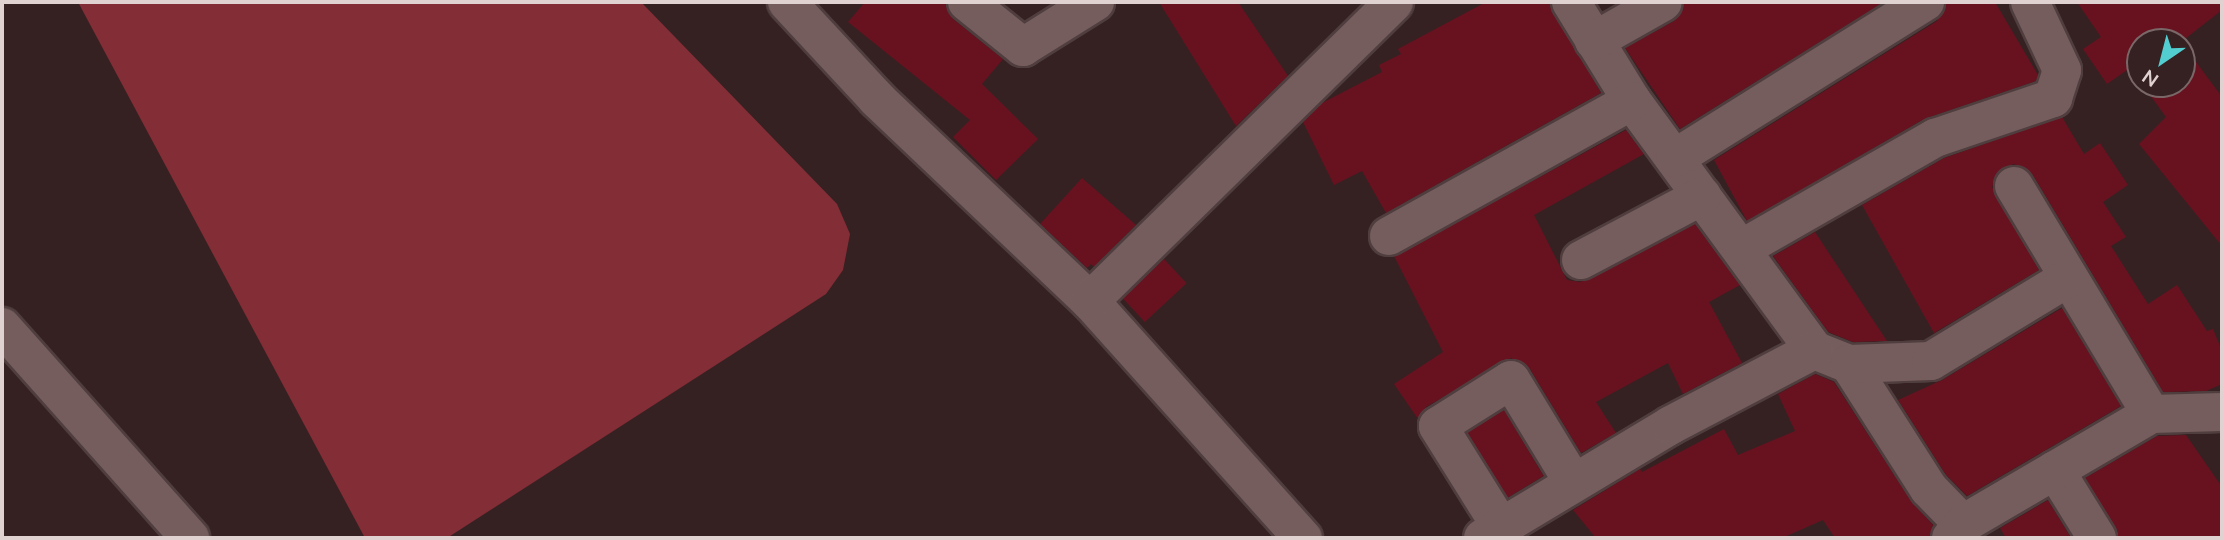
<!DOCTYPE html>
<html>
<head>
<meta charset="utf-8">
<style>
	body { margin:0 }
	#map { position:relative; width:2224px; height:540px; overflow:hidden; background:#362122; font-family:Mulish,sans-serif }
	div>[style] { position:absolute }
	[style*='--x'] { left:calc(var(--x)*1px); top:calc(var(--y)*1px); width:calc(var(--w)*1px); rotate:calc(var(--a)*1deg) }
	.water>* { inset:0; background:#832d36 }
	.building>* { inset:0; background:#681220; transform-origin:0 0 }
	.roads { filter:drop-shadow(2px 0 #503e3f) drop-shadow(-2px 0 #503e3f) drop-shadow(0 2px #503e3f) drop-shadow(0 -2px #503e3f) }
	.minor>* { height:38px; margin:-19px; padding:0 19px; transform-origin:19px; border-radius:19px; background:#765d5d }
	span { translate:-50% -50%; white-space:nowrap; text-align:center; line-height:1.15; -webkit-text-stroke:5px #362122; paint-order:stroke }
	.frame { position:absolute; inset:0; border:4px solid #e1d2d2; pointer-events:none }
	.north { position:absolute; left:2126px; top:28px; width:70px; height:70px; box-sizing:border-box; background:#362122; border:2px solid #7a6868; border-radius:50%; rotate:215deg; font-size:19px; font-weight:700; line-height:28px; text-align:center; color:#e1d2d2 }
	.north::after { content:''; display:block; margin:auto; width:24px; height:32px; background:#52cdd0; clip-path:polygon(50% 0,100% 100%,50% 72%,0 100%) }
</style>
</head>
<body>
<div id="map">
	<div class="water">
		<i style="clip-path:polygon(78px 2px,641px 2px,837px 204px,850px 234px,843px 270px,826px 294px,447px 538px,365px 538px)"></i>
	</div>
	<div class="building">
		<i style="clip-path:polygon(865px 2px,946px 2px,953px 19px,1003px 59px,982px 84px,1038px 139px,996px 180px,953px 137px,970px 120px,848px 22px)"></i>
		<i style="clip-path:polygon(1159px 2px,1238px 2px,1288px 76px,1236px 126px)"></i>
		<i style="clip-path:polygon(1486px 2px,1549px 2px,1601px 93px,1386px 213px,1362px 171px,1334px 185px,1303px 122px,1322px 103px,1382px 72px,1379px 65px,1401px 54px,1398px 49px)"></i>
		<i style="clip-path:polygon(1685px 2px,1884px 2px,1680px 129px,1625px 48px,1674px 21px)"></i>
		<i style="clip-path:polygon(1947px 2px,1995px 2px,2038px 75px,2036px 81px,1924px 119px,1747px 221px,1714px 160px,1937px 21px)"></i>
		<i style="clip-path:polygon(2077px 2px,2222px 2px,2222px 10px,2181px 42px,2140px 42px,2140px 81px,2130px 68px,2107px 84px,2083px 49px,2101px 37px)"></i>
		<i style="clip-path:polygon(2182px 43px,2222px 97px,2222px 246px,2139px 144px,2166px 117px,2142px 84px,2182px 84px)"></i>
		<i style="clip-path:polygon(2062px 117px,2084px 154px,2100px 143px,2128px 185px,2103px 202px,2126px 237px,2111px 246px,2148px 304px,2177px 285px,2207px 331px,2213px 329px,2222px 351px,2222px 384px,2206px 391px,2163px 392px,2033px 175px,2014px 164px,2002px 168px,1992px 187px,2039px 270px,1934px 333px,1862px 205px,1944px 158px)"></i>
		<i style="clip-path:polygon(1626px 130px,1644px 154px,1534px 215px,1567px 280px,1580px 282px,1695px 224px,1740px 285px,1709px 302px,1742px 363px,1683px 394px,1668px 363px,1596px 402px,1616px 433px,1581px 453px,1530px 369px,1511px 358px,1426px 407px,1418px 419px,1394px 384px,1443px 352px,1394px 256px)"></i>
		<i style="clip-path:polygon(1082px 178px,1136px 225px,1094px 267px,1091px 264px,1087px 268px,1040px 224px)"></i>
		<i style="clip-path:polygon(1815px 232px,1887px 341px,1853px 342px,1828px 332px,1773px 256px)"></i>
		<i style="left:1164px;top:259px;width:33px;height:57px;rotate:47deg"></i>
		<i style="clip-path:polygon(2062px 308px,2121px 406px,1967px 496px,1946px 475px,1898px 400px,1942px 380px)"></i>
		<i style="clip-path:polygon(1815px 374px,1834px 382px,1911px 501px,1933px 525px,1930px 538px,1835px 538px,1823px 520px,1782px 538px,1596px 538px,1573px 510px,1640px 469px,1642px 472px,1724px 429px,1738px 455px,1795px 431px,1778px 394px)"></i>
		<i style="left:1504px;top:410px;width:77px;height:43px;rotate:59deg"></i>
		<i style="clip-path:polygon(2186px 435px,2222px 487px,2222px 538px,2119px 538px,2085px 478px,2157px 436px)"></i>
		<i style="clip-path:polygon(2048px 500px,2071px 538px,2006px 538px,2000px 528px)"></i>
	</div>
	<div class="roads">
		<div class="minor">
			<i style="--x:787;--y:2;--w:132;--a:47.1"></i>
			<i style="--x:877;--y:99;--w:294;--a:43.5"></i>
			<i style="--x:1090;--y:301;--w:319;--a:48.1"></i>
			<i style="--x:967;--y:2;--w:72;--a:38.8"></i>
			<i style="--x:1023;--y:47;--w:85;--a:-32"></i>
			<i style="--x:1571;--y:2;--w:116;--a:58.4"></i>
			<i style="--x:1632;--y:101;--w:308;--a:53.8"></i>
			<i style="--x:1814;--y:350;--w:38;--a:22"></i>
			<i style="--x:1849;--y:364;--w:148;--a:57.4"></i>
			<i style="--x:1929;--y:489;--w:49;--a:45.8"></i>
			<i style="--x:1594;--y:41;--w:79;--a:-29.5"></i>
			<i style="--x:1675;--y:158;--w:295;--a:-32"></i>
			<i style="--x:2014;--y:186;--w:266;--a:59"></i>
			<i style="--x:1389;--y:236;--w:278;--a:-29.1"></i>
			<i style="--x:1741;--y:249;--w:224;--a:-29.8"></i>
			<i style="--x:1935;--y:138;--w:125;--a:-18.7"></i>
			<i style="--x:2053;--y:98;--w:29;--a:-72"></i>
			<i style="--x:2062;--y:70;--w:75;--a:-115.2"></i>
			<i style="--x:1581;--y:260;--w:137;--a:-27.9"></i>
			<i style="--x:1090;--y:301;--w:426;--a:-44.5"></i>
			<i style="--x:2;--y:327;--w:283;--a:48.3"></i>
			<i style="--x:1849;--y:364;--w:82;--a:-2.1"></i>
			<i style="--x:1931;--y:361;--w:160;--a:-31.2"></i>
			<i style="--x:2055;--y:470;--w:80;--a:58.3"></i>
			<i style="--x:1501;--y:527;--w:119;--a:-122"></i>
			<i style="--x:1438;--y:426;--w:86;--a:-32.2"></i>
			<i style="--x:1511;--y:380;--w:119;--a:58.7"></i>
			<i style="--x:1483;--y:538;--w:219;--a:-31"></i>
			<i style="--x:1671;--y:425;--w:161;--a:-27.7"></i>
			<i style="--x:1951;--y:538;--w:18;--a:-49"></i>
			<i style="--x:1963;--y:524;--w:218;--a:-30.3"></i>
			<i style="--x:2151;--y:414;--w:71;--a:-1.6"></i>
		</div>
	</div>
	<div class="frame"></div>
	<div class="north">N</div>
</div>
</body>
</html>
